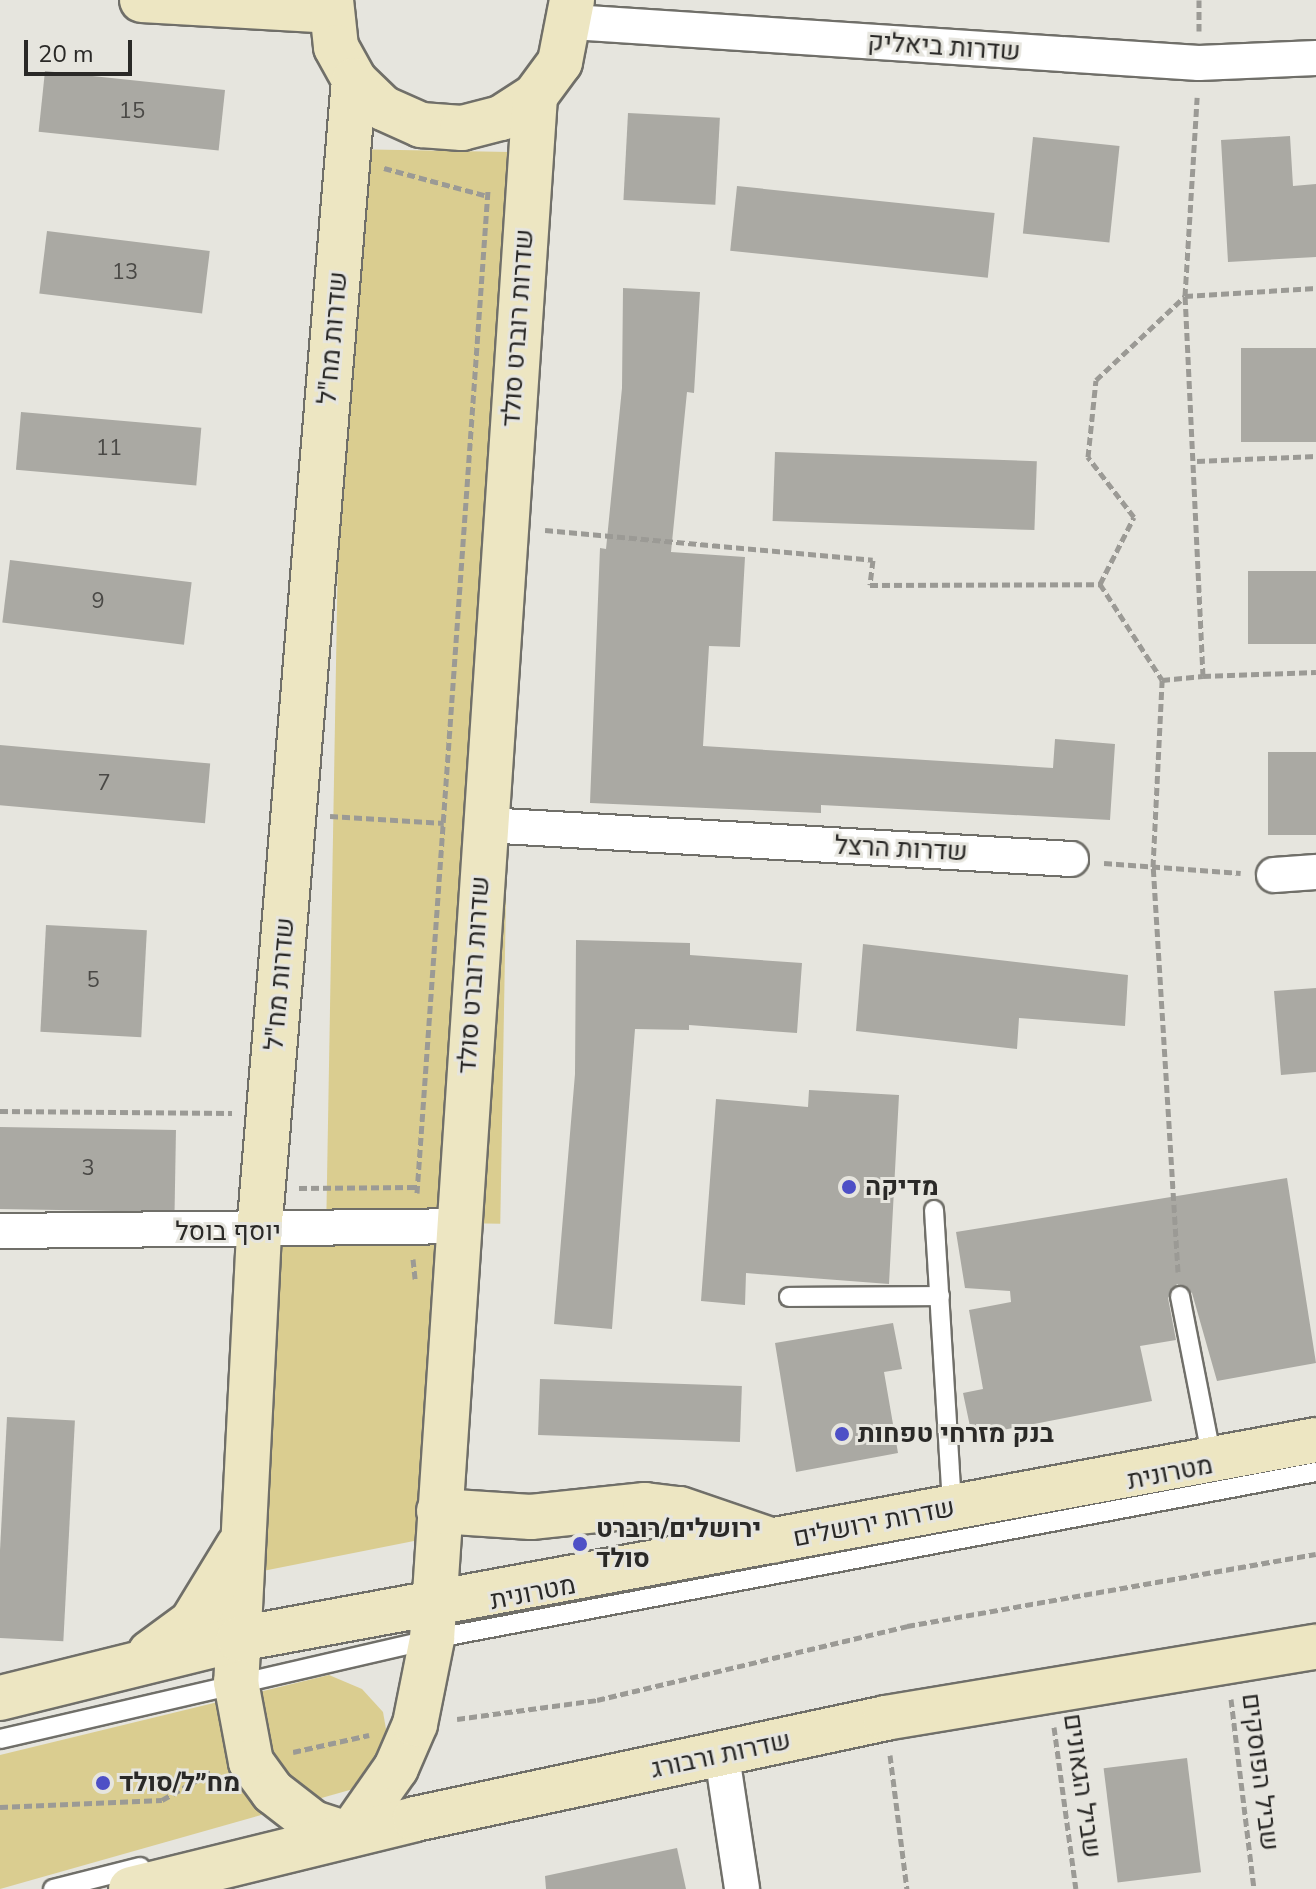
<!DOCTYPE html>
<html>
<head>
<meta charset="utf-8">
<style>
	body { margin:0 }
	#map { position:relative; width:1316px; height:1889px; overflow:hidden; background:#e6e5de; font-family:"Nunito Sans",Heebo,sans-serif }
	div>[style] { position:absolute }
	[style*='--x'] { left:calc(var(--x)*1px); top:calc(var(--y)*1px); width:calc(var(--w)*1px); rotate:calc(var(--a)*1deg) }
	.green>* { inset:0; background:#dacd90; transform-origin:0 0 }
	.building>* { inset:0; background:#aaa9a3; transform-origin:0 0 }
	.path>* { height:5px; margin-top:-2.5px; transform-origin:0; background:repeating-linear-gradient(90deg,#9b9a95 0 8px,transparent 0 12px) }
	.roads { filter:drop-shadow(2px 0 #706f69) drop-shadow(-2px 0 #706f69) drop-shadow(0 2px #706f69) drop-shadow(0 -2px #706f69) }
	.lane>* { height:18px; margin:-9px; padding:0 9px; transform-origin:9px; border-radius:9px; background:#fff }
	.street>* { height:34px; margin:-17px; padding:0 17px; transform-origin:17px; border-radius:17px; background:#fff }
	.secondary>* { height:44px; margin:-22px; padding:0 22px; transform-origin:22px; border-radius:22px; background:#ede6c2 }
	.dots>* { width:22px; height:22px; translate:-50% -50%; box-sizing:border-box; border:4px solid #e6e5de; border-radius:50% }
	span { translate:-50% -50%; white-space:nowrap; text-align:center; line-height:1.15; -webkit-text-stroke:6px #e6e5de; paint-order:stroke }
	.number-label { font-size:22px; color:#4a4946 }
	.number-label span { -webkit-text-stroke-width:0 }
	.street-label { font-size:26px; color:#2a2927 }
	.poi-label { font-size:26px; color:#2a2927; font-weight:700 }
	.left { translate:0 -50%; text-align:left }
	.scale { position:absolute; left:24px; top:40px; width:108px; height:36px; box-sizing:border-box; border:4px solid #2a2927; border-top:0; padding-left:10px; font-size:24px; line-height:28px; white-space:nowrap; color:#2a2927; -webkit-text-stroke:6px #e6e5de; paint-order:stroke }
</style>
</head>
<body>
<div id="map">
	<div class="green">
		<i style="left:345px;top:149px;width:174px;height:1072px;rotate:1deg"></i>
		<i style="clip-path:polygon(439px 1244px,424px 1539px,253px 1573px,272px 1245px)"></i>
		<i style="clip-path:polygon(329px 1675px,362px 1689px,383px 1712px,389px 1746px,371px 1784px,0 1889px,0 1755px)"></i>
	</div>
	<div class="building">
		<i style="left:45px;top:71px;width:181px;height:61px;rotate:6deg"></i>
		<i style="left:628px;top:113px;width:92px;height:87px;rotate:3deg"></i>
		<i style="clip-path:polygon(1290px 136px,1293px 186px,1316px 184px,1316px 257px,1228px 262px,1221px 140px)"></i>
		<i style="left:1033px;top:137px;width:87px;height:97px;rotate:6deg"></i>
		<i style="left:737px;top:186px;width:259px;height:65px;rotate:6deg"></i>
		<i style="left:47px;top:231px;width:164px;height:63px;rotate:7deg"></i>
		<i style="clip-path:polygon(623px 288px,700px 292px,694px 393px,687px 392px,671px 552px,745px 557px,740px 647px,709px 646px,703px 746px,1053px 768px,1055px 739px,1115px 744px,1110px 820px,821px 805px,821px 813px,590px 803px,600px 548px,606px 549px,622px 388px)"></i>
		<i style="left:1316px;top:348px;width:94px;height:75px;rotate:90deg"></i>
		<i style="left:21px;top:412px;width:181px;height:58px;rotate:5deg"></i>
		<i style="left:775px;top:452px;width:262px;height:69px;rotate:2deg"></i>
		<i style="left:10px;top:560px;width:183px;height:63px;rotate:7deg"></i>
		<i style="left:1316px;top:571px;width:73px;height:68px;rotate:90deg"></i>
		<i style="left:0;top:745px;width:211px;height:60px;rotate:5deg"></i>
		<i style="left:1316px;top:752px;width:83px;height:48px;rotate:90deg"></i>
		<i style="left:46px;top:925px;width:101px;height:107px;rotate:3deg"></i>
		<i style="clip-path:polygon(576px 940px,690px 943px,690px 955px,802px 963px,797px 1033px,689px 1025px,689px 1030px,635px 1029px,612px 1329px,554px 1324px,575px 1074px)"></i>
		<i style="clip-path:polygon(863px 944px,1128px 975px,1125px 1026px,1019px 1018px,1017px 1049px,856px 1031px)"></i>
		<i style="clip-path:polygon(1316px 988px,1316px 1072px,1281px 1075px,1274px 991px)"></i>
		<i style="clip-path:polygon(809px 1090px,899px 1095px,889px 1284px,746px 1273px,745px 1305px,701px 1301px,716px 1099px,808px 1107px)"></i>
		<i style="left:0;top:1127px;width:176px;height:82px;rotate:1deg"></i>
		<i style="clip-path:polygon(1287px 1178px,1316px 1363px,1217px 1381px,1192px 1293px,1177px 1284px,1168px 1298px,1176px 1340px,1140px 1346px,1152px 1401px,972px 1436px,963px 1393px,983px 1389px,969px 1310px,1011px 1302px,1010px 1291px,965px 1288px,956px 1232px)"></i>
		<i style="clip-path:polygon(893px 1323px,902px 1369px,884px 1372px,898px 1453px,796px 1472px,775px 1343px)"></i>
		<i style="left:540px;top:1379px;width:202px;height:56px;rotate:2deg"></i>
		<i style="left:7px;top:1417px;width:68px;height:221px;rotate:3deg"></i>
		<i style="left:1187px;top:1758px;width:115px;height:84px;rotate:83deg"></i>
		<i style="clip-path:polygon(677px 1848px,686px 1889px,546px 1889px,545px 1876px)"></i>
	</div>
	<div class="path">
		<i style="--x:1199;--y:0;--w:31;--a:90"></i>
		<i style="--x:384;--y:168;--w:104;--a:15.1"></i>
		<i style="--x:1197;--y:461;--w:119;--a:-2.4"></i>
		<i style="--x:545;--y:530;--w:329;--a:5.2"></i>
		<i style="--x:873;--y:560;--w:25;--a:97"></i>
		<i style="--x:870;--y:585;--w:230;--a:-0.2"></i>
		<i style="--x:1100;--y:584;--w:114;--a:57.1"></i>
		<i style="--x:1100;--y:584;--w:75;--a:-63.1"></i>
		<i style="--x:1134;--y:517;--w:76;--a:-127.5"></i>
		<i style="--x:1088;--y:457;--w:77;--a:-84.1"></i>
		<i style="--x:1096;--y:380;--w:122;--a:-43.3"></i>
		<i style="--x:1185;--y:296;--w:131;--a:-3.5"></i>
		<i style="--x:1203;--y:676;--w:113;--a:-2"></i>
		<i style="--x:330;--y:816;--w:114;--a:3.5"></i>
		<i style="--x:1104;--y:863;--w:137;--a:4.2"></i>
		<i style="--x:0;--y:1111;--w:232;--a:0.5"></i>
		<i style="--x:299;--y:1188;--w:118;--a:-0.5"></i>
		<i style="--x:417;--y:1193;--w:1005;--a:-85.95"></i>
		<i style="--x:413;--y:1259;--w:20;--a:84"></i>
		<i style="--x:1178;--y:1272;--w:406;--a:-93.5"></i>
		<i style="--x:1153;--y:867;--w:187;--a:-87.2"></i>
		<i style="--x:1162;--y:680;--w:41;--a:-5.6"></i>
		<i style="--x:1203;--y:676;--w:380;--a:-92.7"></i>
		<i style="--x:1185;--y:296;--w:199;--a:-86.5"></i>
		<i style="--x:1231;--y:1699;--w:191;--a:83.1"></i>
		<i style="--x:457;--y:1719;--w:141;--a:-7.7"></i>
		<i style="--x:597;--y:1700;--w:319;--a:-13.4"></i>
		<i style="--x:907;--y:1626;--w:415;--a:-10"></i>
		<i style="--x:1054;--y:1727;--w:163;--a:82.3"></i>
		<i style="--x:293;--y:1752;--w:78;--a:-12.6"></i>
		<i style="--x:890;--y:1755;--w:135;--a:82.8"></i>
		<i style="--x:0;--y:1807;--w:162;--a:-2.5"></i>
		<i style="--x:162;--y:1800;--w:59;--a:-29.6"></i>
	</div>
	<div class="roads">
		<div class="lane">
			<i style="--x:934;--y:1210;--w:299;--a:86.5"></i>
			<i style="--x:1180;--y:1296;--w:166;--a:78.9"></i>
			<i style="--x:789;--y:1297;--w:151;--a:-0.4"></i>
			<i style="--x:0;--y:1739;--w:443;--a:-13"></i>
			<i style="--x:432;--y:1639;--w:900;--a:-10.7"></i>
			<i style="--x:53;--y:1889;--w:90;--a:-14.2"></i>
		</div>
		<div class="street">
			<i style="--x:572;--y:22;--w:628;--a:3.74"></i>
			<i style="--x:1199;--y:63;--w:117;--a:-2.4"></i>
			<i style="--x:485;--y:825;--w:587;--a:3.32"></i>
			<i style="--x:1274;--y:875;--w:42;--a:-4.1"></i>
			<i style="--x:0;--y:1231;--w:456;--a:-0.6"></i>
			<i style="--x:722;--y:1756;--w:134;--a:81.4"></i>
		</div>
		<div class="secondary">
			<i style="--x:142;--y:0;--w:188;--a:3.3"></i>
			<i style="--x:331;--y:0;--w:47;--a:83.9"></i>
			<i style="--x:336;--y:47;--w:38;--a:61"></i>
			<i style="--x:354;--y:80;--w:40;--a:44"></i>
			<i style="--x:383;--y:108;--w:42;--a:24.1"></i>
			<i style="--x:421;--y:125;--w:41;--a:4.2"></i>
			<i style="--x:462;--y:128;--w:40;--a:-14.4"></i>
			<i style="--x:501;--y:118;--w:40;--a:-32.9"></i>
			<i style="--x:535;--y:96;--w:42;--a:-53.7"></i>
			<i style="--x:560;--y:62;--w:63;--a:-79"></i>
			<i style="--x:354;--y:80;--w:1157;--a:94.71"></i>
			<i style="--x:259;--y:1233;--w:450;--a:92.9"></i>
			<i style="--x:236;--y:1682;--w:81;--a:79.4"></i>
			<i style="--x:251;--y:1762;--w:37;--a:54"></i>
			<i style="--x:273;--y:1792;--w:51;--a:37.8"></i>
			<i style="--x:313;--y:1823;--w:38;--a:18"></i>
			<i style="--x:349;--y:1835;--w:82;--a:-55"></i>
			<i style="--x:396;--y:1768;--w:48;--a:-66.6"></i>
			<i style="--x:415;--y:1724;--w:87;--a:-78.7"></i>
			<i style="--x:432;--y:1639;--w:1546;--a:-86.18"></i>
			<i style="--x:439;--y:1511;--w:92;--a:3.7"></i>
			<i style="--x:531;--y:1517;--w:115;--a:-6"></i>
			<i style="--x:645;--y:1505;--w:35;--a:7"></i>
			<i style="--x:680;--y:1509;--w:98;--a:19"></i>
			<i style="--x:150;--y:1653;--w:52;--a:-36.4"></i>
			<i style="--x:192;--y:1622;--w:90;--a:-58.6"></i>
			<i style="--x:0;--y:1698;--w:246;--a:-13.9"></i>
			<i style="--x:239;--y:1639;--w:1095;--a:-10.47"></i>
			<i style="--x:131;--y:1889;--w:292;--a:-13.8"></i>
			<i style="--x:415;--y:1819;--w:481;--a:-12.1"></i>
			<i style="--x:885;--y:1718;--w:437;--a:-9.4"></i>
		</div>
	</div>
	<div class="dots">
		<i style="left:849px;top:1187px;background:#4e50c6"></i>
		<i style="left:842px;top:1434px;background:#4e50c6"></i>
		<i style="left:580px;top:1544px;background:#4e50c6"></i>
		<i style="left:103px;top:1783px;background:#4e50c6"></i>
	</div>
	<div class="number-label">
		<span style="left:132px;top:112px">15</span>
		<span style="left:125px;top:273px">13</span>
		<span style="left:109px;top:449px">11</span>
		<span style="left:98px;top:602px">9</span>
		<span style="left:104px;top:784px">7</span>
		<span style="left:93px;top:981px">5</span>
		<span style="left:88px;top:1169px">3</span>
	</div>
	<div class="street-label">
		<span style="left:944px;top:47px;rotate:4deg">שדרות ביאליק</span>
		<span style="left:518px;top:328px;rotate:-86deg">שדרות רוברט סולד</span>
		<span style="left:333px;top:338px;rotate:-85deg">שדרות מח"ל</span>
		<span style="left:901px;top:849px;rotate:3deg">שדרות הרצל</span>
		<span style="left:474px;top:975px;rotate:-86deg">שדרות רוברט סולד</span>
		<span style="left:280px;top:984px;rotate:-85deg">שדרות מח"ל</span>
		<span style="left:228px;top:1232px">יוסף בוסל</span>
		<span style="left:1170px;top:1473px;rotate:-11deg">מטרונית</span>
		<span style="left:874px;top:1523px;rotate:-11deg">שדרות ירושלים</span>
		<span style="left:533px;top:1593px;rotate:-11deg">מטרונית</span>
		<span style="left:721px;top:1755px;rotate:-12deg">שדרות ורבורג</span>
		<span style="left:1260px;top:1772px;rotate:83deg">שביל הפוסקים</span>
		<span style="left:1082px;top:1786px;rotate:82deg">שביל הגאונים</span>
	</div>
	<div class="poi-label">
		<span class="left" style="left:865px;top:1187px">מדיקה</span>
		<span class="left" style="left:858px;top:1434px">בנק מזרחי טפחות</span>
		<span class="left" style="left:596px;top:1544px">ירושלים/רוברט<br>סולד</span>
		<span class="left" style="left:119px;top:1783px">מח״ל/סולד</span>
	</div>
	<div class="scale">20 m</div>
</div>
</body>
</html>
